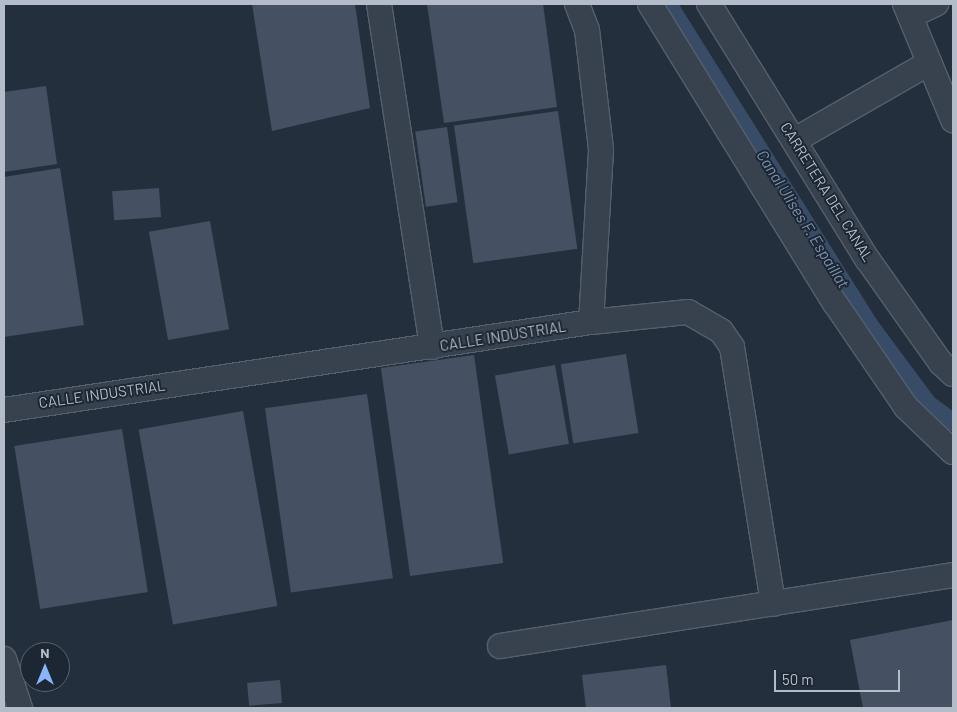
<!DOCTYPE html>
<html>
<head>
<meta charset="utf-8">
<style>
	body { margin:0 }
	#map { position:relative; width:957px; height:712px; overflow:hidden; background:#242f3e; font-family:Barlow,sans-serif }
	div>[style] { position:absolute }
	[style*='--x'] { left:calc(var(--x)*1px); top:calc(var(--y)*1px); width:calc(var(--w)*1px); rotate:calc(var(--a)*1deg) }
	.canal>* { height:18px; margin:-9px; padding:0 9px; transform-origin:9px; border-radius:9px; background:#394c67 }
	.building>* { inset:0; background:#455162; transform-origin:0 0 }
	.roads { filter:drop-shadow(1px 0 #565f6c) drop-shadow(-1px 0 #565f6c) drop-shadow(0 1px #565f6c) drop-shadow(0 -1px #565f6c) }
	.minor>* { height:24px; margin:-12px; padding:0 12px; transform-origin:12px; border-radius:12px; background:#38414e }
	span { translate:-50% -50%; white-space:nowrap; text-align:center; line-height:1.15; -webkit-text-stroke:4px #1d2633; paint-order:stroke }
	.street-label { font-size:15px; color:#b4bcc9 }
	.water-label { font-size:16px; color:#7c92b1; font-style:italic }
	.frame { position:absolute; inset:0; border:5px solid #b4bcc9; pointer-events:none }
	.north { position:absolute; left:20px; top:642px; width:50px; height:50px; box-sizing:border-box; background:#1d2633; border:1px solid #59626f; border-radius:50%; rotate:0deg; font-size:14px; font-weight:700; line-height:20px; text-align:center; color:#b4bcc9 }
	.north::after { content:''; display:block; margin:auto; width:18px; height:22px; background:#8ab4f8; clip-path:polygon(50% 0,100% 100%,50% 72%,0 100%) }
	.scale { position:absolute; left:774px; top:670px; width:126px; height:22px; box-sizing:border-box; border:2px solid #b4bcc9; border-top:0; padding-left:6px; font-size:15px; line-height:18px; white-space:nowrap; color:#b4bcc9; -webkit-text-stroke:4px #1d2633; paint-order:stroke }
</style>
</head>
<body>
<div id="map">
	<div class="canal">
		<i style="--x:668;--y:4;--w:377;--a:57.9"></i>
		<i style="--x:868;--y:323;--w:101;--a:53.5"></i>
		<i style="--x:928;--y:404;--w:31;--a:36"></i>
	</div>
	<div class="building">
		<i style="clip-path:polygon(252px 4px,355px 4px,370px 108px,272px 131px)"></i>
		<i style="clip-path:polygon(427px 4px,543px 4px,557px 107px,444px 123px)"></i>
		<i style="clip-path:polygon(46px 86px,57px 164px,4px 172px,4px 92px)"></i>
		<i style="left:558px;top:111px;width:139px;height:105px;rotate:82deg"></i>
		<i style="left:447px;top:127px;width:76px;height:32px;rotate:82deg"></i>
		<i style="clip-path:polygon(60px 168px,84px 325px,4px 337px,4px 177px)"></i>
		<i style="left:159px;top:188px;width:29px;height:47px;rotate:86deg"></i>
		<i style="left:210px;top:221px;width:110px;height:62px;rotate:80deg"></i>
		<i style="left:626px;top:354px;width:80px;height:66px;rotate:81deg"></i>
		<i style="left:474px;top:355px;width:210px;height:94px;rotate:82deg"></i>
		<i style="left:555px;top:365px;width:80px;height:61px;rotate:80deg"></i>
		<i style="left:367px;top:394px;width:186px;height:103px;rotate:82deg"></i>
		<i style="left:243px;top:411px;width:198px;height:106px;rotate:80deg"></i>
		<i style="left:122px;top:429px;width:165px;height:109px;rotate:81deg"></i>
		<i style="clip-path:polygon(953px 620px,953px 708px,863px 708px,850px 640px)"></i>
		<i style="clip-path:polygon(666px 665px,671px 708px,586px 708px,582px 675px)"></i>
		<i style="left:280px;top:680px;width:23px;height:33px;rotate:85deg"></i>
	</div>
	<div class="roads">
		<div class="minor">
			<i style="--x:379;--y:4;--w:347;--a:81.2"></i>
			<i style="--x:577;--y:4;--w:28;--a:69"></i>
			<i style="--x:587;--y:30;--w:121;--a:83.3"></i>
			<i style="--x:601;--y:150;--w:172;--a:93.3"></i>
			<i style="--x:650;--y:4;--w:352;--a:58.3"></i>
			<i style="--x:835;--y:303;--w:126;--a:55.7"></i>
			<i style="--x:906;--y:407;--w:65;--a:43.8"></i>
			<i style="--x:709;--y:4;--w:301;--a:58.2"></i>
			<i style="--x:868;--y:260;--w:126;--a:54.7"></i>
			<i style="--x:941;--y:363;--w:16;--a:43"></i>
			<i style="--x:905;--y:4;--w:126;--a:67.5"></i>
			<i style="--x:910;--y:16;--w:29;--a:-25"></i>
			<i style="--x:795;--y:140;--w:155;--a:-29.9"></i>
			<i style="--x:4;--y:410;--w:594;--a:-8.53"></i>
			<i style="--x:591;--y:322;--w:98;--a:-5.9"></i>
			<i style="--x:688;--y:312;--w:38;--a:30"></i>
			<i style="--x:721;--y:331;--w:19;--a:55"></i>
			<i style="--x:732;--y:347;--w:260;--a:80.9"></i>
			<i style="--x:500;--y:646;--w:459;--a:-8.9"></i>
			<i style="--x:4;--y:659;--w:52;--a:71.9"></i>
		</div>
	</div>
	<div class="street-label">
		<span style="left:827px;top:192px;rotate:58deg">CARRETERA DEL CANAL</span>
		<span style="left:503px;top:336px;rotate:-9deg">CALLE INDUSTRIAL</span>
		<span style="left:102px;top:394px;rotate:-8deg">CALLE INDUSTRIAL</span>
	</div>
	<div class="water-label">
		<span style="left:803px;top:219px;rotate:58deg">Canal Ulises F. Espaillat</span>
	</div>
	<div class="frame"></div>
	<div class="north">N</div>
	<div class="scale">50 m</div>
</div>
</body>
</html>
